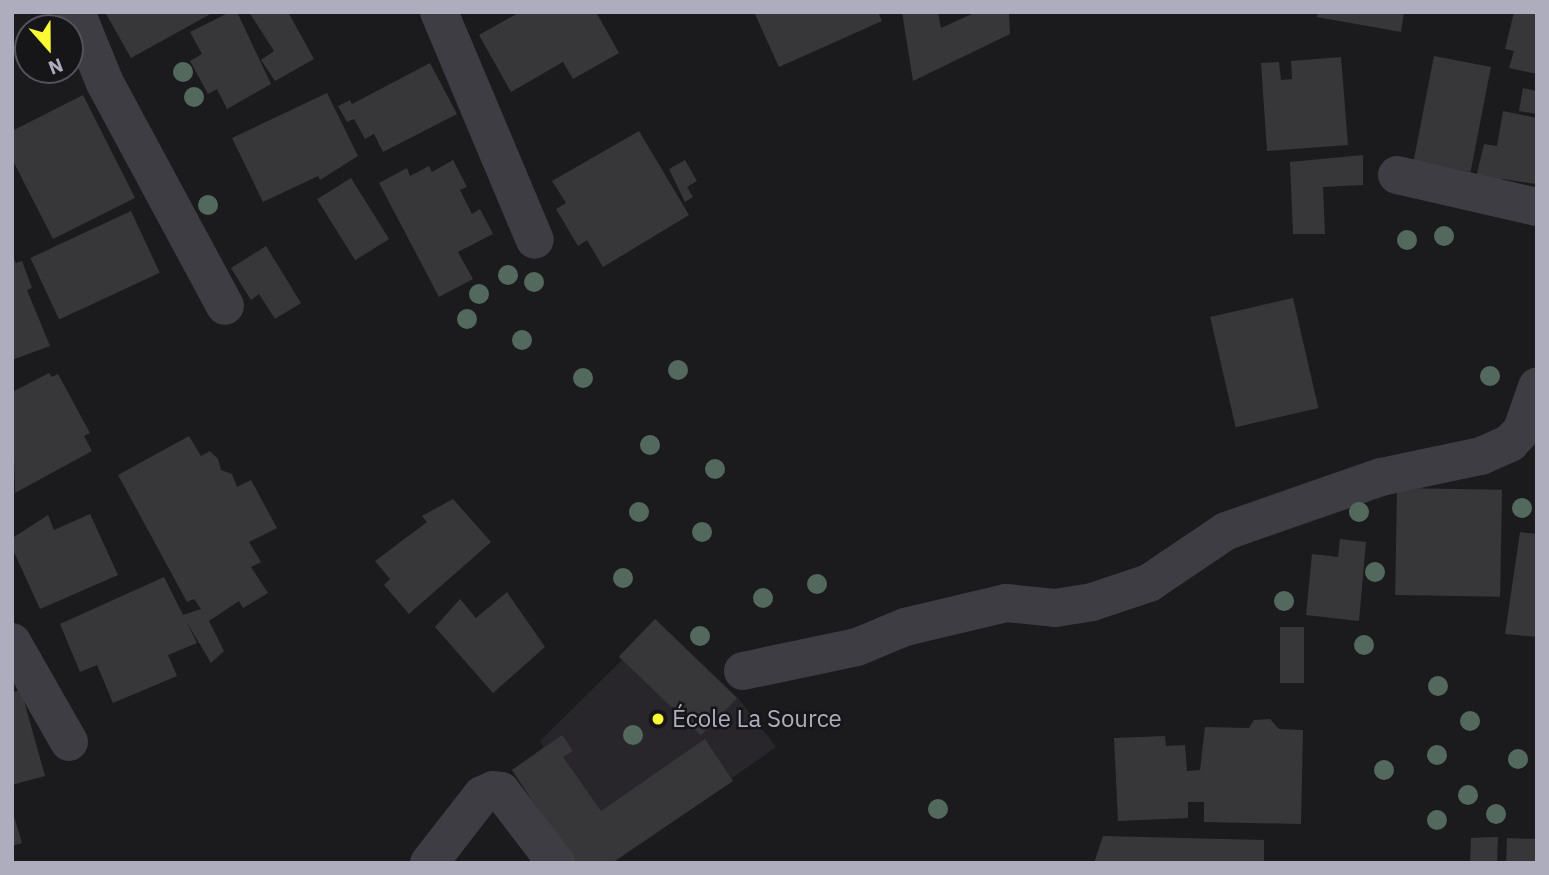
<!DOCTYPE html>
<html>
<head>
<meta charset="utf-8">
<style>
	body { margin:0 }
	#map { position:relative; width:1549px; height:875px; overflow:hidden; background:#1b1b1d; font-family:"IBM Plex Sans",sans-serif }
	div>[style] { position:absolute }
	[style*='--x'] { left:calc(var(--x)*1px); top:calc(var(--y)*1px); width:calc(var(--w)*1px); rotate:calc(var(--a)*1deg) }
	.built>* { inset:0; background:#28262a }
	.building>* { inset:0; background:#373639; transform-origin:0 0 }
	.street>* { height:38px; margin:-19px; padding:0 19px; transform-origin:19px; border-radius:19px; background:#3f3d44 }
	.trees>* { width:20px; height:20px; margin:-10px; border-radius:50%; background:#54695d }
	.dots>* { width:19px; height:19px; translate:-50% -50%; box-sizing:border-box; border:4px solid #161518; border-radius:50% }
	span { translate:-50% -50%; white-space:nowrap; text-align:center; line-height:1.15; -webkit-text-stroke:5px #161518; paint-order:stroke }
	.poi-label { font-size:24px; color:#adadbd }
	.left { translate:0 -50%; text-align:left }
	.frame { position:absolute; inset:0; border:14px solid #adadbd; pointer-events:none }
	.north { position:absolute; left:14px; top:14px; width:70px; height:70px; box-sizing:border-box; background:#161518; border:2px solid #52525a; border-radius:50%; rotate:159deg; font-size:19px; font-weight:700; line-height:28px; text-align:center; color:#adadbd }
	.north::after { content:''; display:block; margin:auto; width:24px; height:32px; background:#f9fa35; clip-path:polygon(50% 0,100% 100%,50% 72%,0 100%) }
</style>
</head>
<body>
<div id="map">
	<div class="built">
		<i style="clip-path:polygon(655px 619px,738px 698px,776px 747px,612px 863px,574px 863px,512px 770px,544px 747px,540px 741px,622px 660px,619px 657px)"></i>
	</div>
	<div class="building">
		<i style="clip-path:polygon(105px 12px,214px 12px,131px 58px)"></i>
		<i style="clip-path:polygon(230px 12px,237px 12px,271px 84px,227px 109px,217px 89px,208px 94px,190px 61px,202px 54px,190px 32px)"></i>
		<i style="clip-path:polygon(249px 12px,288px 12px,314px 59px,275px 81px,261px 60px,274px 51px)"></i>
		<i style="clip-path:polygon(520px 12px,596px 12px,619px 53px,573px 79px,563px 62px,511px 92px,479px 35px)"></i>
		<i style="clip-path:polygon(754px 12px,878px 12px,882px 21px,779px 67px)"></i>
		<i style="clip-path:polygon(902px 12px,938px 12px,941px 28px,976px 12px,1009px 12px,1010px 34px,913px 81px)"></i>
		<i style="clip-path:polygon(1318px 12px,1404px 12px,1401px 32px,1317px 17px)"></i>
		<i style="clip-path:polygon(1514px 12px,1537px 12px,1537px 74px,1509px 68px,1514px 51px,1505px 49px)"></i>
		<i style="left:1434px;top:56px;width:58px;height:107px;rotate:11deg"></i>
		<i style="clip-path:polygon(1341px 57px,1348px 145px,1267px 151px,1261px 63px,1279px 62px,1281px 80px,1292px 79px,1291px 61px)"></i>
		<i style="clip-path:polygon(430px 63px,457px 114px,383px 152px,374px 134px,365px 139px,354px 119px,347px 122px,338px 106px,350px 100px,352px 104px)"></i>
		<i style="clip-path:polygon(1523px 88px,1537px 91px,1537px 114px,1519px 111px)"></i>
		<i style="clip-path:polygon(327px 93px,358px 156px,320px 180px,318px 176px,263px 202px,232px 138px)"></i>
		<i style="clip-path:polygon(83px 95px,135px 198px,53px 239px,12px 159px,12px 131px)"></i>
		<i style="clip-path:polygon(1503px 111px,1537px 118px,1537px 184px,1502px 179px,1500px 192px,1474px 186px,1484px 144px,1497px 146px)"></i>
		<i style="clip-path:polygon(639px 131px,689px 215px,603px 267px,587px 240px,578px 246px,556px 209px,566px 203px,552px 181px)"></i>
		<i style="clip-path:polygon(1363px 155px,1363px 185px,1323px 187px,1325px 234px,1293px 234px,1290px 162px)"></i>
		<i style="clip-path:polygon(453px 160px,467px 187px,460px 190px,472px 214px,480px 209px,493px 234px,458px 252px,473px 279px,439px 297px,379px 183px,407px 168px,410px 176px,429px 166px,432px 172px)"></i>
		<i style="clip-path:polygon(685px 160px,697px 181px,687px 187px,693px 197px,685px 202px,669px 169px)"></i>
		<i style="left:351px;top:178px;width:72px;height:40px;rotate:58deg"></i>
		<i style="left:131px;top:211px;width:68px;height:111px;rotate:65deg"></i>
		<i style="clip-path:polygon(266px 246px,301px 303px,275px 319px,259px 294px,251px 300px,231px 268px)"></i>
		<i style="clip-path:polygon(12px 255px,16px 263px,22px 261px,32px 288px,27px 290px,50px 346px,12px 360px)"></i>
		<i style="left:1293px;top:298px;width:113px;height:85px;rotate:77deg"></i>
		<i style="clip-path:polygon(49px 373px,52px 377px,58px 374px,90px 433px,84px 436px,92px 451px,15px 493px,12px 392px)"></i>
		<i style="clip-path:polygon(189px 436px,201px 456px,210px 451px,218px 459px,221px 470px,232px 474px,237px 487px,251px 480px,277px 528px,249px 542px,261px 562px,251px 567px,268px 593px,243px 608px,239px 601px,209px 621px,224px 651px,211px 663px,186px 621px,197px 643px,168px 655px,177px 676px,113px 703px,97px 665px,80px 672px,60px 624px,164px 577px,183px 615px,201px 609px,194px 599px,187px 602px,118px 475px)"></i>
		<i style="left:1397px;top:488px;width:105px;height:107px;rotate:1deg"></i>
		<i style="clip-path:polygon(453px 499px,491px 542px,409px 614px,384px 585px,390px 579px,375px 561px,427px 522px,422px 516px)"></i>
		<i style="clip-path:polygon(90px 514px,118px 575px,40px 609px,14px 552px,14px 537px,48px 515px,54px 530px)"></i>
		<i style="clip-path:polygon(1520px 532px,1537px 534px,1537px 637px,1505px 634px)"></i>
		<i style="clip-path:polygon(1340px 539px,1366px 542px,1359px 621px,1306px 615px,1312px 554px,1338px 557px)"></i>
		<i style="clip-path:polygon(507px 592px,545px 647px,493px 693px,435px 627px,460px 599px,476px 618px)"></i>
		<i style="left:655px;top:619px;width:114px;height:52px;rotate:44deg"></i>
		<i style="left:1280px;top:627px;width:24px;height:56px"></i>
		<i style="clip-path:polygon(21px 690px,45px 776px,12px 785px,12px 692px)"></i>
		<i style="clip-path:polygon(1270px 719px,1279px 729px,1303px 730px,1301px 824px,1204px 822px,1204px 802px,1188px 802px,1188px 818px,1118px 821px,1114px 738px,1165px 736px,1166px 746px,1185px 745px,1187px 771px,1200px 770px,1205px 727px,1249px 728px,1254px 720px)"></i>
		<i style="clip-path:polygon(562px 735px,573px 751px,563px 757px,601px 811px,705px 739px,733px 781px,612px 863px,574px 863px,512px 770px)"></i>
		<i style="clip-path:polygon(12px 810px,22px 843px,12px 846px)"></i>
		<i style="clip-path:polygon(1103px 836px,1264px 840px,1264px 863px,1094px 863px)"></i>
		<i style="clip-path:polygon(1493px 837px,1498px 837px,1497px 863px,1470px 863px,1471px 838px)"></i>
		<i style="left:1507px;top:838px;width:30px;height:25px;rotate:2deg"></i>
	</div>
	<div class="street">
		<i style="--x:76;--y:12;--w:77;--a:67.8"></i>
		<i style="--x:105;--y:83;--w:253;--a:61.7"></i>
		<i style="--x:439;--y:12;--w:247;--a:67.2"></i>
		<i style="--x:1397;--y:175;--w:144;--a:12.9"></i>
		<i style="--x:12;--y:642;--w:115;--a:60.3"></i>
		<i style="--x:743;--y:671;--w:116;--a:-11.9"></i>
		<i style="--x:857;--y:647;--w:52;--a:-22.6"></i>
		<i style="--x:905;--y:627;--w:104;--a:-13.4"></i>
		<i style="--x:1006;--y:603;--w:49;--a:5.8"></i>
		<i style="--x:1055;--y:608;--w:37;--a:-9"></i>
		<i style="--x:1092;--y:602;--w:60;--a:-18.4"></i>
		<i style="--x:1149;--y:583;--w:93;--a:-34"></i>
		<i style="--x:1226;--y:531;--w:164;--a:-19.2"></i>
		<i style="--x:1381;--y:477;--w:102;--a:-11.9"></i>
		<i style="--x:1481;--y:456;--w:32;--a:-24"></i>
		<i style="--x:1510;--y:443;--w:18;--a:-47"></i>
		<i style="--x:1522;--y:430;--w:46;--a:-70.8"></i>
		<i style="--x:429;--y:863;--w:86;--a:-52.1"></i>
		<i style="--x:482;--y:795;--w:12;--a:-24"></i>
		<i style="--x:493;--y:790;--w:8;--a:7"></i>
		<i style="--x:501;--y:791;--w:91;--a:52.6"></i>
	</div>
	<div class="trees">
		<i style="left:183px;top:72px"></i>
		<i style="left:194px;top:97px"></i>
		<i style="left:208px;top:205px"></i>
		<i style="left:1444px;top:236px"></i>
		<i style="left:1407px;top:240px"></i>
		<i style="left:508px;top:275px"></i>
		<i style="left:534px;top:282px"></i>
		<i style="left:479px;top:294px"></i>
		<i style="left:467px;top:319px"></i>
		<i style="left:522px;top:340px"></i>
		<i style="left:678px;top:370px"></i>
		<i style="left:1490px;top:376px"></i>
		<i style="left:583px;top:378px"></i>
		<i style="left:650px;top:445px"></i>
		<i style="left:715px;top:469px"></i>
		<i style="left:1522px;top:508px"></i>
		<i style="left:639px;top:512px"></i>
		<i style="left:1359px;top:512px"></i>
		<i style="left:702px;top:532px"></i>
		<i style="left:1375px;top:572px"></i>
		<i style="left:623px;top:578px"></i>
		<i style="left:817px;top:584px"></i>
		<i style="left:763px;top:598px"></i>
		<i style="left:1284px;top:601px"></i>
		<i style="left:700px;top:636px"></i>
		<i style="left:1364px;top:645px"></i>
		<i style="left:1438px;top:686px"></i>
		<i style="left:1470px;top:721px"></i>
		<i style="left:633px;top:735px"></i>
		<i style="left:1437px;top:755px"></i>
		<i style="left:1518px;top:759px"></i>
		<i style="left:1384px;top:770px"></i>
		<i style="left:1468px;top:795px"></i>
		<i style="left:938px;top:809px"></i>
		<i style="left:1496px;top:814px"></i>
		<i style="left:1437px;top:820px"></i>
	</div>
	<div class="dots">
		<i style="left:658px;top:719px;background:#f9fa35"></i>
	</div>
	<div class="poi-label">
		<span class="left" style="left:672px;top:719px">École La Source</span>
	</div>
	<div class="frame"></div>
	<div class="north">N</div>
</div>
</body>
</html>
